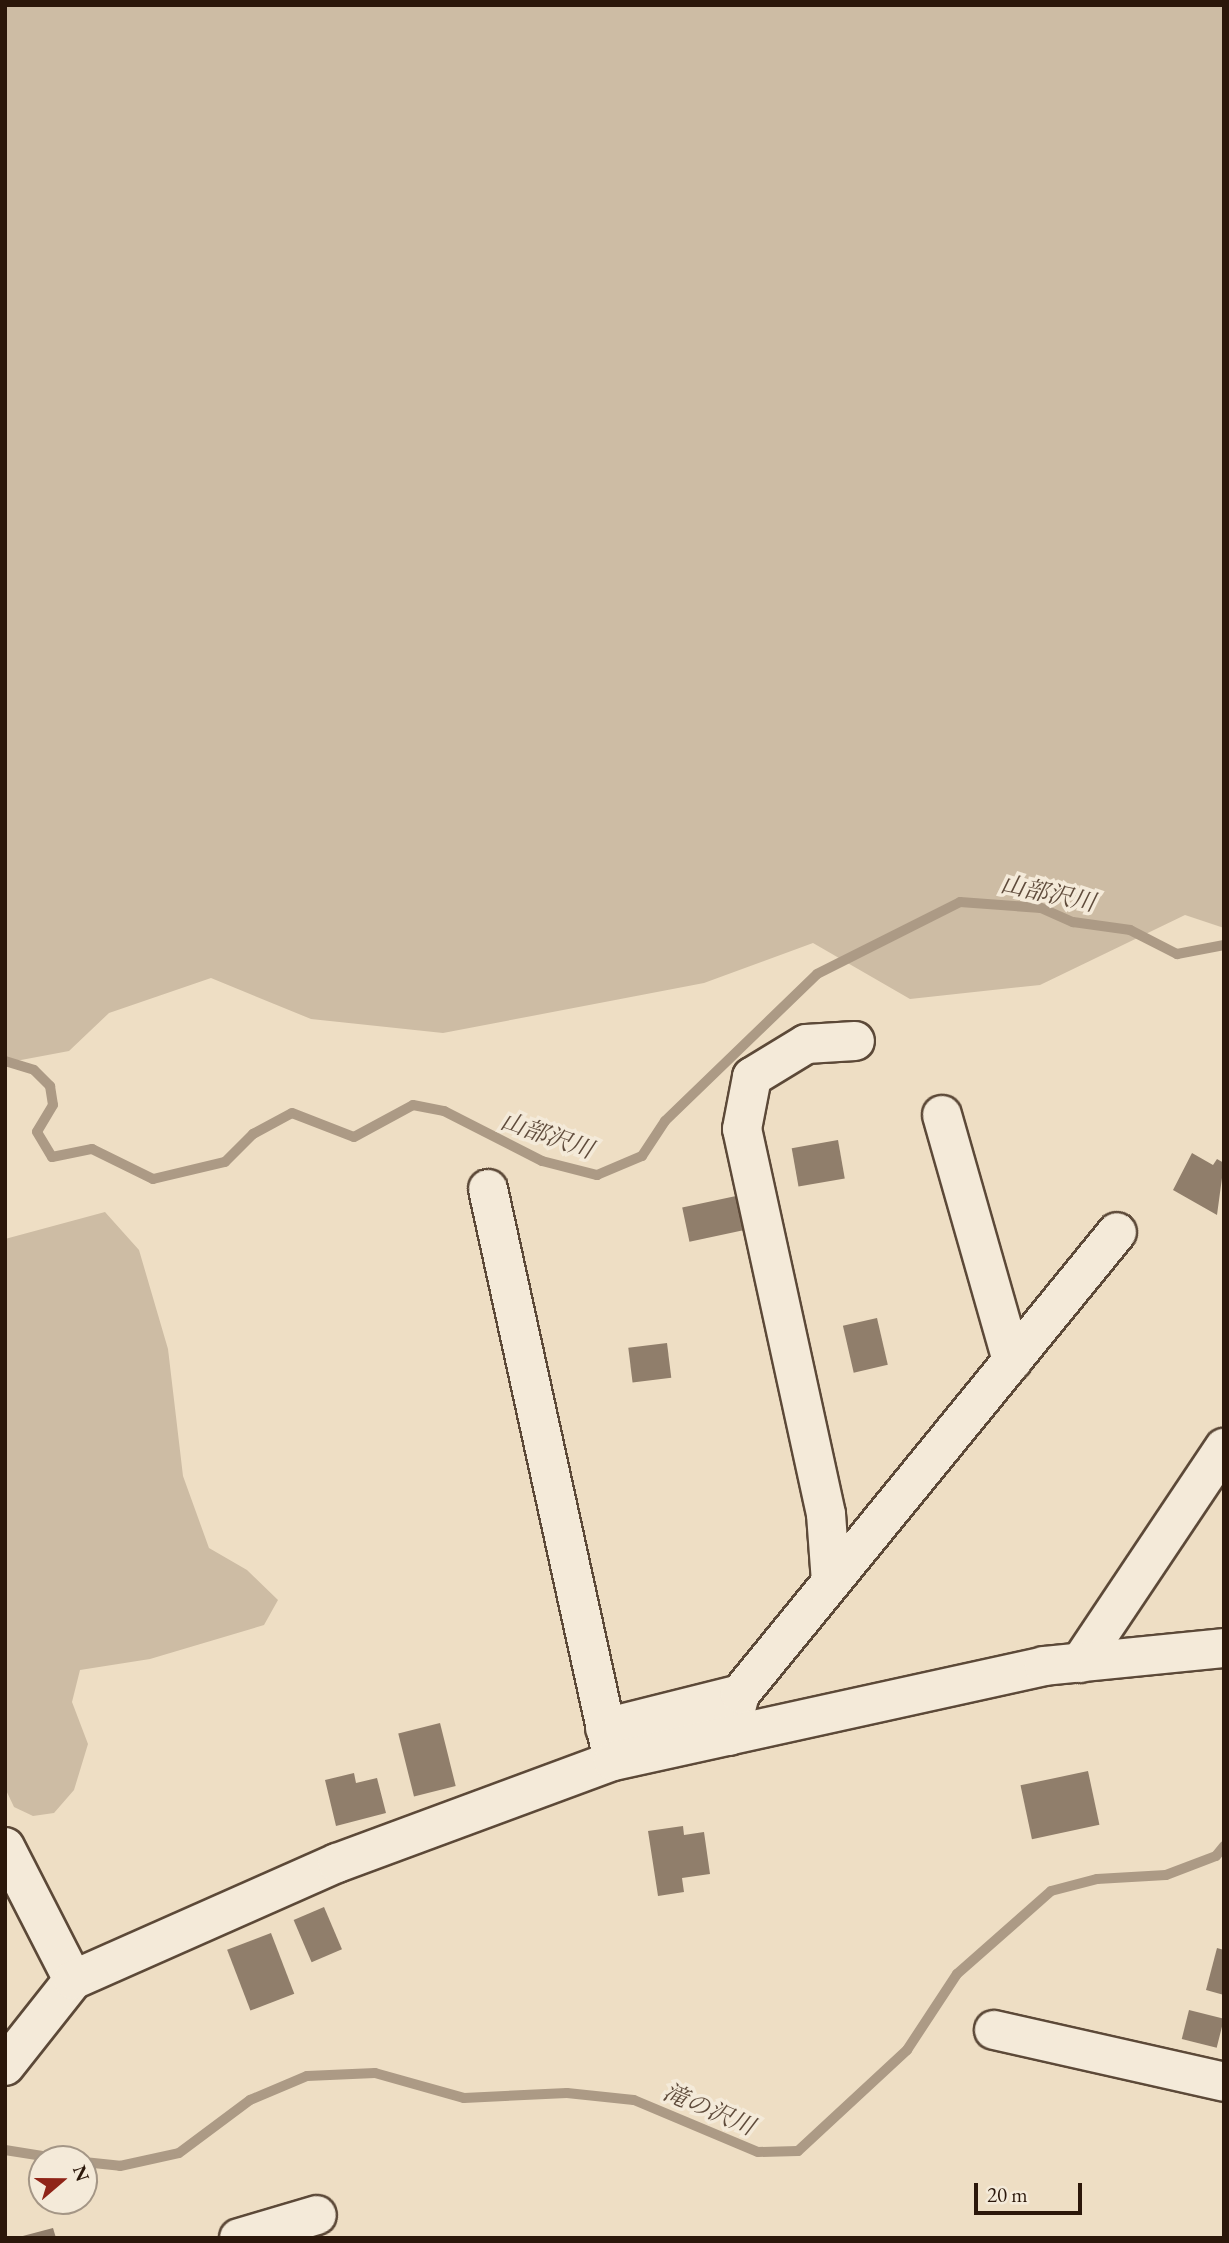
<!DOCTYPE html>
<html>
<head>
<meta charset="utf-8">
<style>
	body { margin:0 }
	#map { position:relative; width:1229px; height:2243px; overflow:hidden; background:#eedec4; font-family:"EB Garamond","Noto Serif JP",serif }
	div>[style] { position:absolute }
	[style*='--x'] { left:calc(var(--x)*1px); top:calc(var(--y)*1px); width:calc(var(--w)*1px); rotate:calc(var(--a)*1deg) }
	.green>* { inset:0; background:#cdbca4 }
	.stream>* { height:10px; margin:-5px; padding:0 5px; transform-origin:5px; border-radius:5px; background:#ac9a85 }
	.building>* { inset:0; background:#907e6b; transform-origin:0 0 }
	.roads { filter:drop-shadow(2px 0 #5c4938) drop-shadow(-2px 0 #5c4938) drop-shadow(0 2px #5c4938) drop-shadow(0 -2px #5c4938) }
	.minor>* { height:38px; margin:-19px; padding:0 19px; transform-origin:19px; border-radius:19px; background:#f4ead9 }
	span { translate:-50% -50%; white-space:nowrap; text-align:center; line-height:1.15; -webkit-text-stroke:7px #f4ead9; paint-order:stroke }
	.water-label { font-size:24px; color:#5f4b3b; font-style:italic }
	.frame { position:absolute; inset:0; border:7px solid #2b170a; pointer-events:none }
	.north { position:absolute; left:28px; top:2145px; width:70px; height:70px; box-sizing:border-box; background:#f4ead9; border:2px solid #a49686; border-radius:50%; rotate:70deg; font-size:19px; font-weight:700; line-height:28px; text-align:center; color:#2b170a }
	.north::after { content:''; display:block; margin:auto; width:24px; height:32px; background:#8f2418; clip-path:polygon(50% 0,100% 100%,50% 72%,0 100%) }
	.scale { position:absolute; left:974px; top:2183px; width:108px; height:32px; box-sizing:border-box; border:4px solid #2b170a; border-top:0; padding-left:9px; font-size:21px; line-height:24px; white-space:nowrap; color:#2b170a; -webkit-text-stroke:5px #f4ead9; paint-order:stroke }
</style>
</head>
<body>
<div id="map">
	<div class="green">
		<i style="clip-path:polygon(5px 5px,1224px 5px,1224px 928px,1185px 915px,1040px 985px,910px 999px,813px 943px,704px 983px,443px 1033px,311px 1019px,211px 978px,109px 1013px,69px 1051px,5px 1063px)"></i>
		<i style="clip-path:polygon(105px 1212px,139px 1250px,168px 1349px,183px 1476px,209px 1548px,247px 1570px,278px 1600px,264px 1625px,150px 1659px,80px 1670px,72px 1702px,88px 1744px,74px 1790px,54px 1813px,33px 1816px,14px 1807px,5px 1788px,5px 1239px)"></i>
	</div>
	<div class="stream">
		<i style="--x:5;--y:1061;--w:30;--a:17"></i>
		<i style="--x:34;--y:1070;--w:23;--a:45"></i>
		<i style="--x:50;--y:1086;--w:19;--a:81"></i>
		<i style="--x:53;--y:1105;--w:31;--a:121"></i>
		<i style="--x:37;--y:1132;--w:29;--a:59"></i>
		<i style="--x:52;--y:1157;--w:41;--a:-11.3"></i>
		<i style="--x:92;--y:1149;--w:68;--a:26.2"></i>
		<i style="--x:153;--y:1179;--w:74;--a:-13.3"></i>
		<i style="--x:225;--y:1162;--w:40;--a:-45"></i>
		<i style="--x:253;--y:1134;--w:44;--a:-28.3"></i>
		<i style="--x:292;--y:1113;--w:66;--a:21.2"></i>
		<i style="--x:354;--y:1137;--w:67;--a:-28.5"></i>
		<i style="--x:413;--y:1105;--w:32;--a:11"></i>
		<i style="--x:444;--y:1111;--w:110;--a:27"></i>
		<i style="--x:542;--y:1161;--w:57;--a:14.3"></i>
		<i style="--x:597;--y:1175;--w:49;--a:-22.9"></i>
		<i style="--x:642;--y:1156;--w:42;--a:-56.7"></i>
		<i style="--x:665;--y:1121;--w:211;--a:-44"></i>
		<i style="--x:817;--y:974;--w:160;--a:-26.7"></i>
		<i style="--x:960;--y:902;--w:81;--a:4.2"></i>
		<i style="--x:1041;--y:908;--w:35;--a:24"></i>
		<i style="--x:1073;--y:922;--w:58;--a:8"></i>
		<i style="--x:1130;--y:930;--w:53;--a:27.1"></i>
		<i style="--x:1177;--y:954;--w:48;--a:-10.8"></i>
		<i style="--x:5;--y:2150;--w:58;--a:9"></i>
		<i style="--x:84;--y:2162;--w:36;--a:6"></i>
		<i style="--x:120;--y:2166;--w:60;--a:-12.4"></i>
		<i style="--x:179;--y:2153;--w:89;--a:-36.7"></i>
		<i style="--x:250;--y:2100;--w:62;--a:-22.8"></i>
		<i style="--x:307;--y:2076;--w:68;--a:-2.5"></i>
		<i style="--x:375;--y:2073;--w:92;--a:15.7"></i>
		<i style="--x:464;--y:2098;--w:103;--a:-2.8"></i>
		<i style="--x:567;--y:2093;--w:67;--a:6"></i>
		<i style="--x:634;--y:2100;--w:134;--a:22.8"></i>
		<i style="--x:758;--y:2152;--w:40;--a:-1.4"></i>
		<i style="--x:798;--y:2151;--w:149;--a:-42.8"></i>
		<i style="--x:907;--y:2050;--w:91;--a:-56.7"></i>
		<i style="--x:957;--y:1974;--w:125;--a:-41.4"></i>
		<i style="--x:1051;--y:1891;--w:48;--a:-14.6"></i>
		<i style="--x:1097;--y:1879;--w:69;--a:-3.3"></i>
		<i style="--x:1166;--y:1875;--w:53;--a:-20.8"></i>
		<i style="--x:1216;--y:1856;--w:13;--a:-51"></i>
	</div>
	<div class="building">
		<i style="left:838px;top:1140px;width:39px;height:47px;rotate:80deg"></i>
		<i style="clip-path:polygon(1192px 1153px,1213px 1165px,1217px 1159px,1224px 1163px,1217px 1215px,1173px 1190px)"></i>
		<i style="left:736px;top:1196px;width:35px;height:55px;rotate:78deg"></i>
		<i style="left:877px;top:1318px;width:48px;height:35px;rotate:77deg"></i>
		<i style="left:667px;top:1343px;width:35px;height:39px;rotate:83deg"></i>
		<i style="left:440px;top:1723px;width:65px;height:43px;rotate:76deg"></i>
		<i style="left:1088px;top:1771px;width:55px;height:69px;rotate:78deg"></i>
		<i style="clip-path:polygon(354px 1773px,356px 1783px,377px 1778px,386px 1813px,336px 1826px,325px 1780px)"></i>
		<i style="clip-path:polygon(683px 1826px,684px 1835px,704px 1832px,710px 1874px,682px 1878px,684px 1892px,658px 1896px,648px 1831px)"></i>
		<i style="left:324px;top:1907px;width:46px;height:33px;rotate:67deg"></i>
		<i style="left:271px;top:1933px;width:65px;height:47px;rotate:69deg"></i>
		<i style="clip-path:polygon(1217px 1948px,1224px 1950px,1224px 1995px,1206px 1990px)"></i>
		<i style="left:1189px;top:2010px;width:36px;height:30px;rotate:14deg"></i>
		<i style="clip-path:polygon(53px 2228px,56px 2238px,19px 2238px,19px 2237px)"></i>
	</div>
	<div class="roads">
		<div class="minor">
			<i style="--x:942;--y:1115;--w:256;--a:74.1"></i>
			<i style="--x:488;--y:1189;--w:585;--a:77.67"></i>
			<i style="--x:831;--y:1582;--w:68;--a:-94.2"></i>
			<i style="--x:826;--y:1514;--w:394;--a:-102.3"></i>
			<i style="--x:742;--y:1129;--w:53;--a:-79.1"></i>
			<i style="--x:752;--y:1077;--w:63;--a:-31.4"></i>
			<i style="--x:806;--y:1044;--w:49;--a:-3.5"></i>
			<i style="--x:1080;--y:1663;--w:259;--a:-56.2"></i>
			<i style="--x:605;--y:1728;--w:139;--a:-14.1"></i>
			<i style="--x:729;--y:1736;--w:43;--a:-75.3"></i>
			<i style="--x:740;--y:1694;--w:596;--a:-50.78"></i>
			<i style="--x:5;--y:1847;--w:149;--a:62.9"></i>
			<i style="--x:994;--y:2030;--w:236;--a:12.7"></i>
			<i style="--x:5;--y:2066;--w:110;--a:-51.7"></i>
			<i style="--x:73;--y:1980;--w:289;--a:-23.9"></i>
			<i style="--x:337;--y:1863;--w:294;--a:-20.3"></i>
			<i style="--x:613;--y:1761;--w:441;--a:-12.4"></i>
			<i style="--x:1044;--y:1666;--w:181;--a:-5.7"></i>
			<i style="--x:239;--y:2238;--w:81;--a:-16.4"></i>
		</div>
	</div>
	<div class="water-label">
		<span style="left:1048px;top:893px;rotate:12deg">山部沢川</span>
		<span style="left:547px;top:1135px;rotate:19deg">山部沢川</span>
		<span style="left:709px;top:2109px;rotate:23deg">滝の沢川</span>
	</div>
	<div class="frame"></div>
	<div class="north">N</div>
	<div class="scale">20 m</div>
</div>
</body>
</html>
